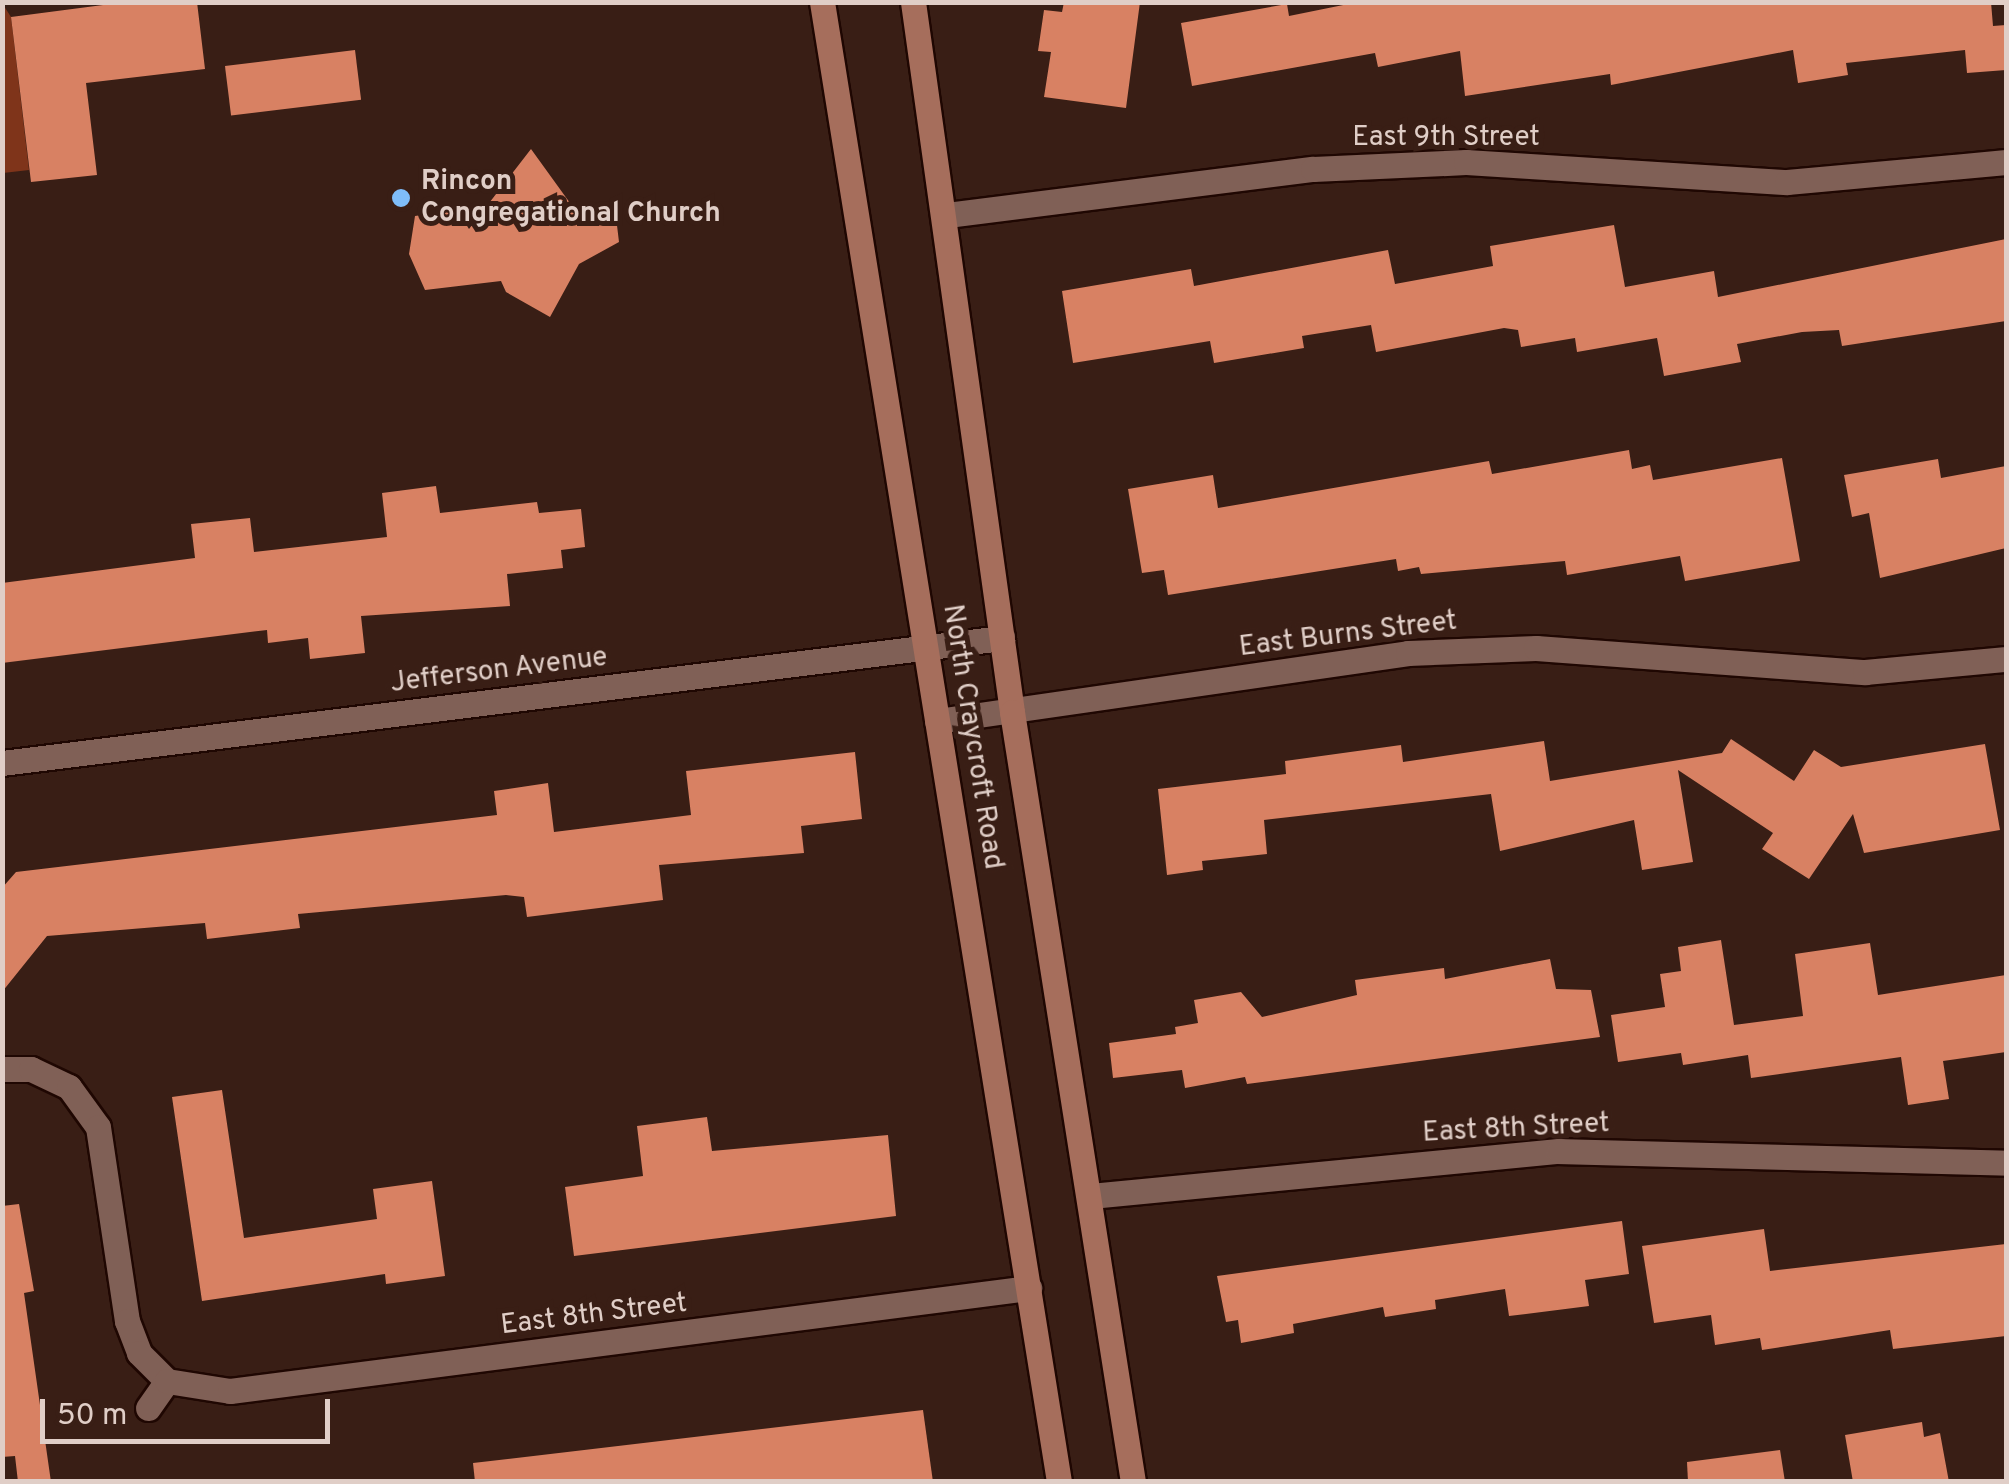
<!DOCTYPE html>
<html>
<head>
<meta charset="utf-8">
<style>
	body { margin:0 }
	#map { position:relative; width:2009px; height:1484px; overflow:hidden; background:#391e15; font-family:Overpass,sans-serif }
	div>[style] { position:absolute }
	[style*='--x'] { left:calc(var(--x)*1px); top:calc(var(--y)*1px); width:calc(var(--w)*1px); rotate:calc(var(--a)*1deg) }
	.green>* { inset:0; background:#7f341a }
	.building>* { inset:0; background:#d88163; transform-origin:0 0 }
	.roads { filter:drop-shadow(2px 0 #1f0702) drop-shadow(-2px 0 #1f0702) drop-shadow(0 2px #1f0702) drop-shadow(0 -2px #1f0702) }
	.minor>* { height:25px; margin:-12.5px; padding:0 12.5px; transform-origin:12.5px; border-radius:12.5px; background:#806056 }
	.secondary>* { height:25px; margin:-12.5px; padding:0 12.5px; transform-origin:12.5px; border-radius:12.5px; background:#a66e5c }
	.dots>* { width:28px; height:28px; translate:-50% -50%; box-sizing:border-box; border:5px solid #391e15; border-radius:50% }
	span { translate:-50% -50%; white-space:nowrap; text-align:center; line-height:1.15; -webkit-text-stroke:10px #391e15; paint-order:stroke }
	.street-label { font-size:28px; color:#e0cec7 }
	.poi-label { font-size:28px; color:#e0cec7; font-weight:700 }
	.left { translate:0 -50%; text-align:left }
	.frame { position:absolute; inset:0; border:5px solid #e0cec7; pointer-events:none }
	.scale { position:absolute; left:40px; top:1399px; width:290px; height:45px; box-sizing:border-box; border:5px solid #e0cec7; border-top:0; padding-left:12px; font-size:30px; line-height:35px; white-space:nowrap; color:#e0cec7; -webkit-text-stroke:8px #391e15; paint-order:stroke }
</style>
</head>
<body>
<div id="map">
	<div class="green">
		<i style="clip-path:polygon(2px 3px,11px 17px,29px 170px,3px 173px)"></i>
	</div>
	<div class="building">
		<i style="clip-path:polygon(126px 2px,197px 2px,205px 69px,86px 83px,97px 175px,31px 182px,11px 17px)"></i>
		<i style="clip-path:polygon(1064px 2px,1140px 2px,1126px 108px,1044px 97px,1051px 52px,1038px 51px,1044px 10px,1062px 12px)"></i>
		<i style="clip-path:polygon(1358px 2px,1991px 2px,1993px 26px,2006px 25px,2006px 70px,1967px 73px,1965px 50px,1846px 63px,1848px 75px,1798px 83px,1793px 50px,1611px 85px,1610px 74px,1465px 96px,1460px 51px,1378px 67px,1375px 53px,1192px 86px,1181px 23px,1287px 4px,1289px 16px)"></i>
		<i style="left:355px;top:50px;width:50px;height:131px;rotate:83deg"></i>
		<i style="clip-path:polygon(531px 149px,570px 203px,616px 217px,619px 242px,579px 264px,550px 317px,506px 292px,501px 281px,425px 290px,409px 254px,415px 216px,457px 210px,469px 229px)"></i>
		<i style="clip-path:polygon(1614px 225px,1625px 287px,1714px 271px,1718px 297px,2006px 239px,2006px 321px,1842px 346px,1839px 330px,1802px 332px,1737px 344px,1741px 362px,1664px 376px,1657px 338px,1577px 352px,1575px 338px,1521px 347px,1518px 330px,1504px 328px,1376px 352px,1371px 325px,1302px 336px,1304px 348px,1214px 363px,1210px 341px,1073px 363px,1062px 291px,1191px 269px,1194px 286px,1388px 250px,1395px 284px,1493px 266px,1490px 246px)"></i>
		<i style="clip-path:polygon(1629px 450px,1632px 469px,1650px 465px,1653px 480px,1782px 458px,1800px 561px,1685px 581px,1680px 556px,1567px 575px,1565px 561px,1421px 574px,1419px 567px,1398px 571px,1396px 559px,1168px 595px,1164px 570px,1142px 573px,1128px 489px,1213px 475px,1218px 508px,1489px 461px,1492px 474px)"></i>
		<i style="clip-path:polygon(1938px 459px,1941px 478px,2006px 466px,2006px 548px,1880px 578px,1869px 513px,1852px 517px,1844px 475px)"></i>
		<i style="clip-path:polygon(436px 486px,440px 513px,537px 502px,539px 513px,581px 509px,585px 547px,561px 550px,563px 568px,507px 574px,510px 606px,361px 616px,365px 653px,310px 659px,308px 638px,268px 643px,267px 630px,2px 663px,2px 583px,195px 558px,191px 524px,250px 518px,254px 552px,387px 537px,382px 493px)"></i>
		<i style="clip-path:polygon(1731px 739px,1794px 781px,1814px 750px,1841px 767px,1985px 744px,2000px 830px,1864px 853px,1853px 814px,1809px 879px,1762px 849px,1773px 833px,1678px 770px,1693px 862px,1642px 870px,1634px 820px,1500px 851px,1491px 794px,1264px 820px,1267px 854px,1202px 861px,1203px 870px,1167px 875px,1158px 789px,1286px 774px,1285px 761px,1401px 745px,1403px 762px,1544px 741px,1550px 781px,1722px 753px)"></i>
		<i style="clip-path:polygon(855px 752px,862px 819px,801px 826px,804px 853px,659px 865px,663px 900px,527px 917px,524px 897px,506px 895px,298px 914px,300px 928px,207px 939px,205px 923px,47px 936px,2px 992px,2px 888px,16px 872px,497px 815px,494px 791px,548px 783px,554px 832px,691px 815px,686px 771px)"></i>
		<i style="clip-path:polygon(1721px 940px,1734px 1025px,1803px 1016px,1795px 954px,1870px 943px,1878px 995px,2006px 975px,2006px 1052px,1943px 1061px,1949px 1099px,1908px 1105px,1901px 1057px,1751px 1078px,1748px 1055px,1683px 1065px,1681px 1053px,1618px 1062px,1611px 1015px,1665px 1007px,1660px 974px,1681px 971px,1678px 947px)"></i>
		<i style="clip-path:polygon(1550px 959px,1556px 989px,1591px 990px,1600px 1037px,1247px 1084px,1245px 1077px,1185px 1088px,1182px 1070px,1113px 1078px,1109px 1043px,1176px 1034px,1175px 1027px,1198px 1023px,1194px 1000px,1241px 992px,1262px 1017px,1357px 995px,1355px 980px,1444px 968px,1445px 979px)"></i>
		<i style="clip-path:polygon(222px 1090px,244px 1238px,377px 1219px,373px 1189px,432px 1181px,445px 1276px,386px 1284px,385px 1274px,202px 1301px,172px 1097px)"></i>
		<i style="clip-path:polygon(707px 1117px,712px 1151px,888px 1135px,896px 1216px,574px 1256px,565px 1187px,643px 1176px,637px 1126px)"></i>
		<i style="clip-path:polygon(19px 1204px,34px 1291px,24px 1293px,51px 1482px,18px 1482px,15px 1456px,2px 1457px,2px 1206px)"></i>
		<i style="clip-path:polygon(1622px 1221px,1629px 1274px,1585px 1280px,1589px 1306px,1509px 1316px,1505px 1289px,1435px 1300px,1436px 1309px,1385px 1317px,1383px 1307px,1293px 1324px,1294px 1333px,1241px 1343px,1238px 1320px,1226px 1322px,1217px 1276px)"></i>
		<i style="clip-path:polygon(1764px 1229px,1770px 1271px,2006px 1244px,2006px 1336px,1893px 1349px,1890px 1330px,1762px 1350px,1760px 1338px,1715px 1345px,1711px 1315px,1654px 1323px,1642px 1246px)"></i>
		<i style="clip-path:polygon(923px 1410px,933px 1482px,475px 1482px,473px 1463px)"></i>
		<i style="clip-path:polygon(1922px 1422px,1924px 1437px,1940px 1433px,1949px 1482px,1853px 1482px,1845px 1435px)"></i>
		<i style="clip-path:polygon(1780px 1450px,1785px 1482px,1688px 1482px,1687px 1462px)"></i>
	</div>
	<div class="roads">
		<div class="minor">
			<i style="--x:947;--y:215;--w:369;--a:-7.2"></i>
			<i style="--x:1313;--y:169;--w:153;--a:-2.6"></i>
			<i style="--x:1466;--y:162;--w:322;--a:3.6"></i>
			<i style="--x:1787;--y:182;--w:220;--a:-5.2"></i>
			<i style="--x:937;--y:721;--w:476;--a:-8.2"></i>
			<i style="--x:1408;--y:653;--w:128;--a:-2.2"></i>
			<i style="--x:1536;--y:648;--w:330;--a:4.2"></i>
			<i style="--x:1865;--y:672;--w:142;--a:-5.3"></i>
			<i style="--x:2;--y:763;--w:1008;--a:-7.13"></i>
			<i style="--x:2;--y:1069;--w:29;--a:0"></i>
			<i style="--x:31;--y:1069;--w:42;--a:25.3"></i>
			<i style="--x:69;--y:1087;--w:49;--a:54.1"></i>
			<i style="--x:98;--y:1127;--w:196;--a:81.5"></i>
			<i style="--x:127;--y:1321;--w:34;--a:69"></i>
			<i style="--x:139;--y:1353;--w:40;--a:45"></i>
			<i style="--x:167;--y:1381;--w:33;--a:125"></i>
			<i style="--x:1090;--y:1196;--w:471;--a:-5.5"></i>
			<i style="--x:1559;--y:1151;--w:447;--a:1.5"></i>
			<i style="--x:167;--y:1381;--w:64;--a:9"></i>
			<i style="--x:230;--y:1391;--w:806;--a:-7.35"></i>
		</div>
		<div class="secondary">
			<i style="--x:822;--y:2;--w:1499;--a:80.9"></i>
			<i style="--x:913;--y:2;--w:717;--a:82.06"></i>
			<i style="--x:1012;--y:712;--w:779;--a:81.07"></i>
		</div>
	</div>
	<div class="dots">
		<i style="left:401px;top:198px;background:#7fbdf9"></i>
	</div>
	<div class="street-label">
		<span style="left:1446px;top:138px">East 9th Street</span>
		<span style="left:1348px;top:635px;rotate:-7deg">East Burns Street</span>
		<span style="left:499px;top:671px;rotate:-7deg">Jefferson Avenue</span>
		<span style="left:972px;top:737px;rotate:81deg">North Craycroft Road</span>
		<span style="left:1516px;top:1129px;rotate:-3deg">East 8th Street</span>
		<span style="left:594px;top:1315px;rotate:-7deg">East 8th Street</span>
	</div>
	<div class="poi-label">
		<span class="left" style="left:421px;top:198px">Rincon<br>Congregational Church</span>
	</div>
	<div class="frame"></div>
	<div class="scale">50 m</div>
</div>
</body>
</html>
